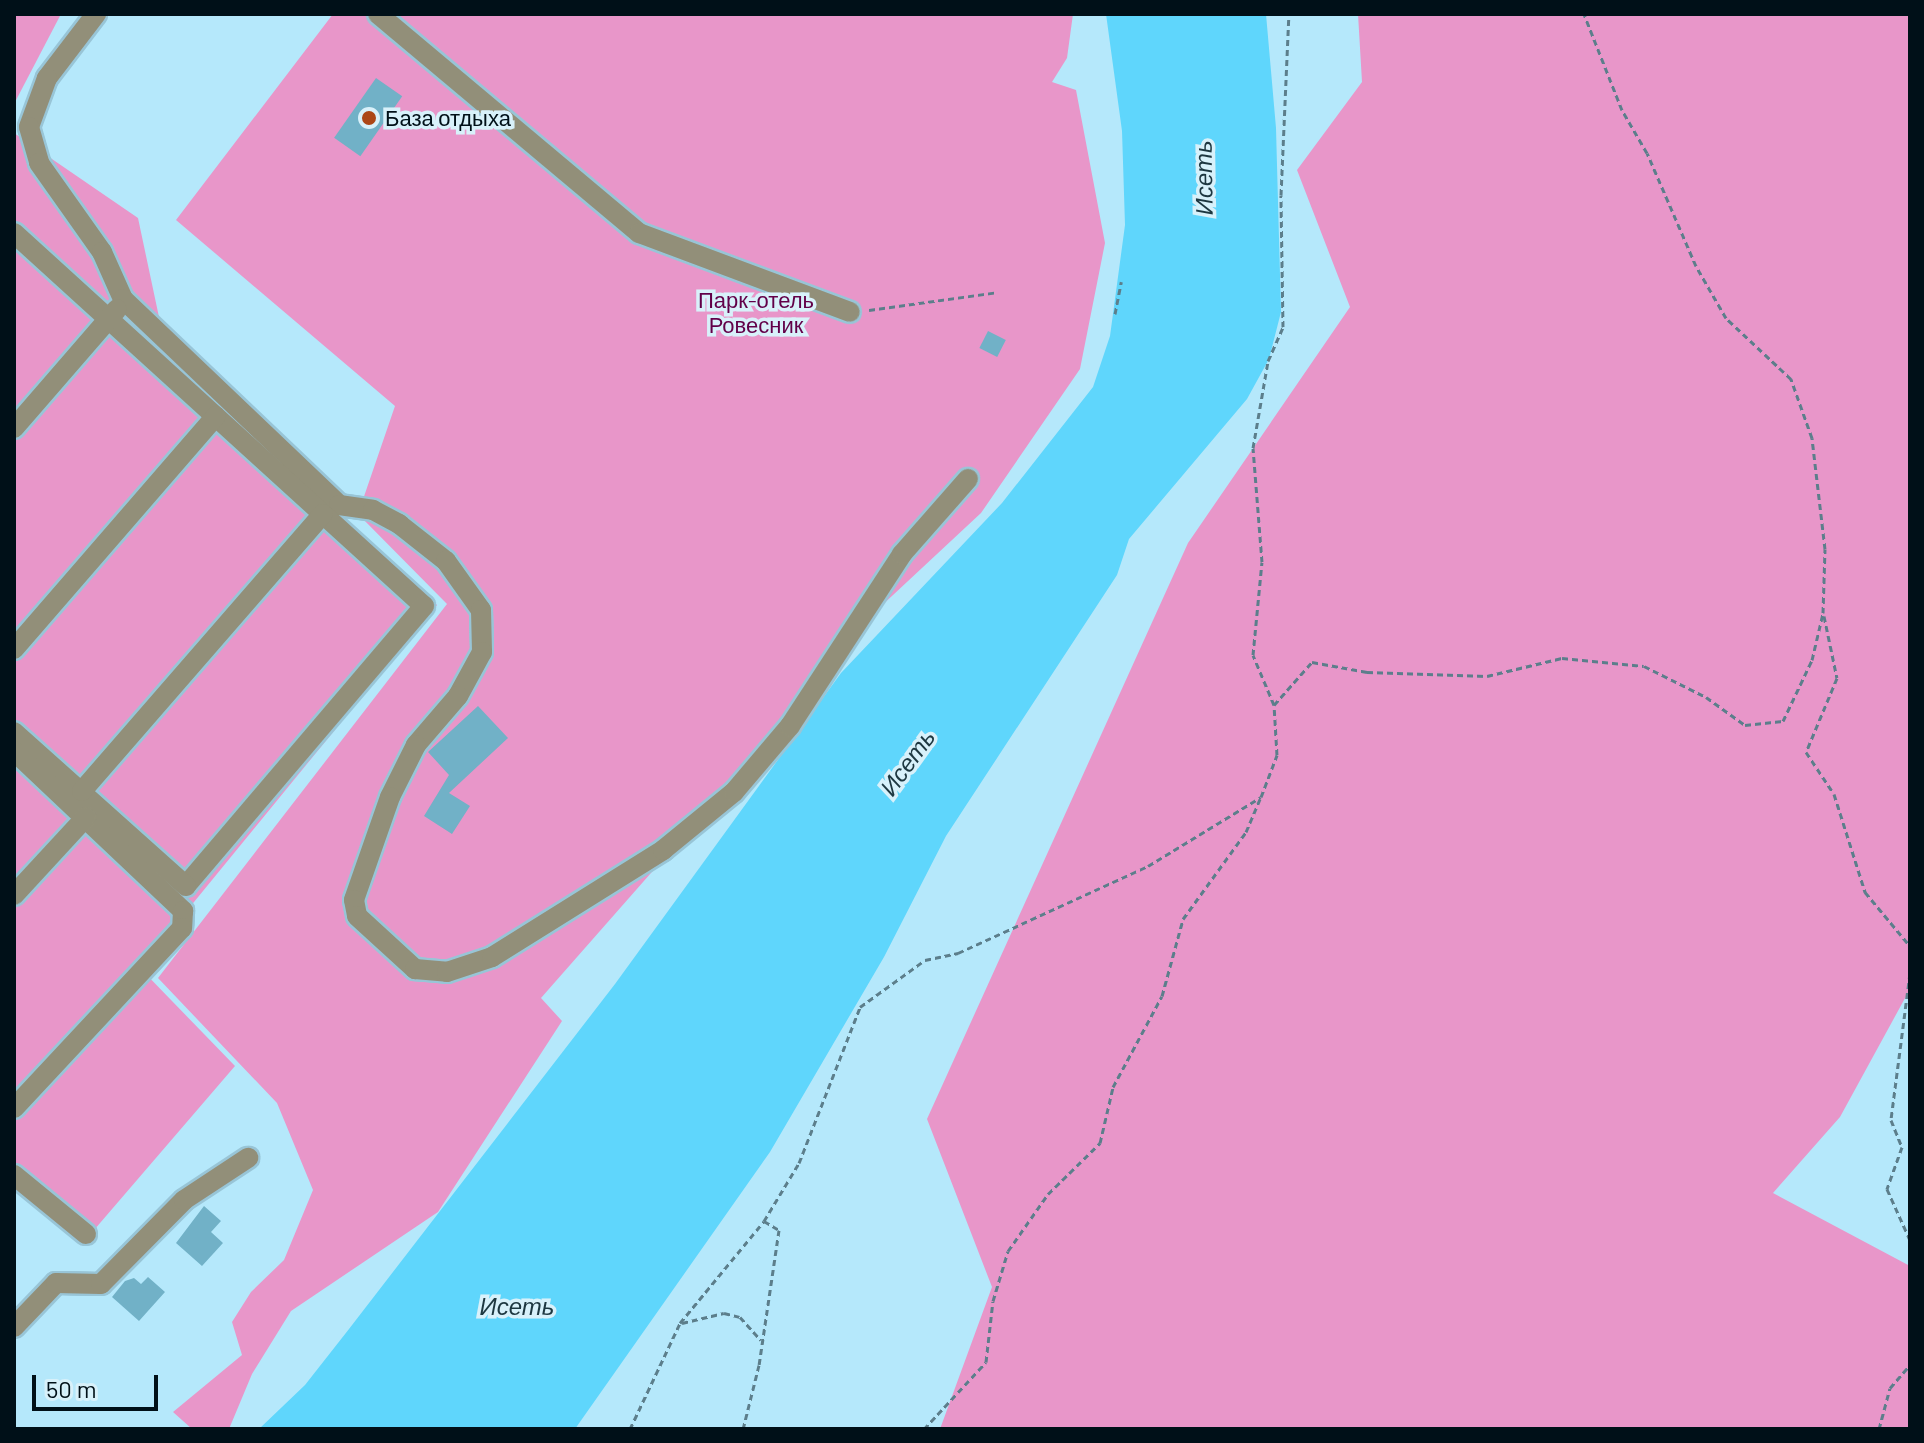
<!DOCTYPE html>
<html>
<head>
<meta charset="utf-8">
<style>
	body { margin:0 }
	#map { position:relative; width:1924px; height:1443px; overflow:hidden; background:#b5e8fb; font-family:Barlow,sans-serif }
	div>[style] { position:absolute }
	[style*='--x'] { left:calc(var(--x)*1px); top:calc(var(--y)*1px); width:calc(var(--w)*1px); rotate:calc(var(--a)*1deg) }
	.green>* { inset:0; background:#e896c9 }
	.water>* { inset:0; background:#5fd6fc }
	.building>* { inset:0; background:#71b1c7; transform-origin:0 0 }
	.path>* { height:3px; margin-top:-1.5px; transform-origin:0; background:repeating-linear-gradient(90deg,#5c7e8b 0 6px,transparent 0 10px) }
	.roads { filter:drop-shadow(2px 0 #98c5d7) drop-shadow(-2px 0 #98c5d7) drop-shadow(0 2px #98c5d7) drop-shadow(0 -2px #98c5d7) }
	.minor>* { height:20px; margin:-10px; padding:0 10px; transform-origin:10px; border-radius:10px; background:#928f79 }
	.dots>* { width:22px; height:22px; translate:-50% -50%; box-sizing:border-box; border:4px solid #d8f1fa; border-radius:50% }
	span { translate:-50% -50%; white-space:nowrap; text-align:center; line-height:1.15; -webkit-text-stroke:7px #d8f1fa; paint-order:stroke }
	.poi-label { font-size:22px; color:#001018 }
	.left { translate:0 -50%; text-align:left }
	.park-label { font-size:22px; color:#620049 }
	.water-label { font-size:24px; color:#1d3740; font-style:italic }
	.frame { position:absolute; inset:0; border:16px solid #001018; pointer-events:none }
	.scale { position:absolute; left:32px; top:1375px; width:126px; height:36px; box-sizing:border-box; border:4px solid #001018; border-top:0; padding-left:10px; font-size:24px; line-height:28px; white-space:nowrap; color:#001018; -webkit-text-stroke:6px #d8f1fa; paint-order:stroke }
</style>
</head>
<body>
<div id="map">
	<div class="green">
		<i style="clip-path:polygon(14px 14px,61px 14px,14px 104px)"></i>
		<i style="clip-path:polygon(333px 14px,1073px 14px,1067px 58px,1052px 82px,1076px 90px,1105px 243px,1080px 369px,981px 513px,834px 650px,819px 682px,541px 998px,562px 1021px,438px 1212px,291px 1311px,252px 1374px,229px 1429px,192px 1429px,173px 1412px,242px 1355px,232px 1322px,251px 1292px,284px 1260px,313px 1190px,277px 1103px,158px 978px,447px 604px,358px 514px,395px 406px,176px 220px)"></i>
		<i style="clip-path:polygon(1358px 14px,1910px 14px,1910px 989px,1840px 1117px,1773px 1193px,1910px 1266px,1910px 1429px,940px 1429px,992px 1287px,927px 1119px,1188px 543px,1350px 307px,1297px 170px,1362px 82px)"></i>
		<i style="clip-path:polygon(14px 133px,138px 218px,170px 369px,437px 605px,140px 968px,235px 1066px,82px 1244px,14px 1187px)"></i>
	</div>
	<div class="water">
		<i style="clip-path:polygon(1106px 14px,1266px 14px,1276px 128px,1281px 312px,1269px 359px,1247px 399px,1129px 539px,1117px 575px,946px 836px,884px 957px,770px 1152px,575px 1429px,259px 1429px,305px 1385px,349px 1329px,615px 984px,841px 673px,1002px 503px,1093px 387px,1110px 336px,1125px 225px,1122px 131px)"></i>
	</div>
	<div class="building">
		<i style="left:376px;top:78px;width:32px;height:73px;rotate:35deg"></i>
		<i style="left:988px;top:331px;width:20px;height:19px;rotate:27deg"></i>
		<i style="clip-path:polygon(478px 706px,508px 738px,449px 793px,470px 806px,452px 834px,424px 816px,449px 775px,428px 752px)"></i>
		<i style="clip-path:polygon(204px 1206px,221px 1221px,211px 1232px,223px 1243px,202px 1266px,176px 1243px)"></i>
		<i style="clip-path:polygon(148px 1277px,165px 1292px,139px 1321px,112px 1297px,125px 1281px,134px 1278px,141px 1284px)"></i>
	</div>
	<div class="path">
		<i style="--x:869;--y:310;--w:130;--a:-7.9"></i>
		<i style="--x:1115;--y:314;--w:33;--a:-79"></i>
		<i style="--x:1824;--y:616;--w:63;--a:78.2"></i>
		<i style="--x:1837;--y:678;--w:80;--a:112.7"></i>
		<i style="--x:1806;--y:752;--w:50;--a:56.3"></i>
		<i style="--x:1834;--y:794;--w:103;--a:72.4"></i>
		<i style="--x:1865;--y:892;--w:70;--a:50.2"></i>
		<i style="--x:1274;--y:705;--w:54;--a:-112.8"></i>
		<i style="--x:1253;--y:655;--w:93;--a:-84.5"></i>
		<i style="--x:1262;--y:562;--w:114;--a:-94.5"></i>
		<i style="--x:1253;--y:448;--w:88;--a:-80.2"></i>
		<i style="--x:1268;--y:361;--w:37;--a:-66"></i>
		<i style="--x:1283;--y:327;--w:132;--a:-90.9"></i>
		<i style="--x:1281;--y:195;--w:181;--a:-87.5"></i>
		<i style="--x:1910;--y:973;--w:148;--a:97.4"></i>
		<i style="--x:1891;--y:1120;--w:29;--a:68"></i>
		<i style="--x:1902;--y:1147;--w:45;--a:109.7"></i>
		<i style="--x:1887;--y:1189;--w:56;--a:65.7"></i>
		<i style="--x:764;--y:1221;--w:68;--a:-58.9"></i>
		<i style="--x:799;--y:1163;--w:168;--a:-68.6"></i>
		<i style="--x:860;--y:1007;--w:80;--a:-35.9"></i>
		<i style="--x:925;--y:960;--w:34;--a:-12"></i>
		<i style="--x:958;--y:953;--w:209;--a:-24.6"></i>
		<i style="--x:1148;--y:866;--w:132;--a:-31.4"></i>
		<i style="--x:682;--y:1323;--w:43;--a:-13.4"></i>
		<i style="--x:724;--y:1313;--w:16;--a:14"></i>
		<i style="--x:740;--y:1317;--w:31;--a:48"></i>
		<i style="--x:630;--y:1429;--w:117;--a:-64.7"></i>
		<i style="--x:680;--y:1323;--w:132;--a:-50.5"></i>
		<i style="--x:764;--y:1221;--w:17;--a:31"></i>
		<i style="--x:779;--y:1230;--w:136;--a:98.4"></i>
		<i style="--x:759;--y:1365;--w:66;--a:104"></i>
		<i style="--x:924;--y:1429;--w:91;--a:-47.2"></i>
		<i style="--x:986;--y:1362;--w:61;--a:-83.5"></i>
		<i style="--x:993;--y:1301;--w:52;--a:-73.3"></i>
		<i style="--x:1008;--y:1251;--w:70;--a:-54.9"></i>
		<i style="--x:1048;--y:1194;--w:73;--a:-44.4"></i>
		<i style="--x:1100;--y:1143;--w:57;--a:-76.9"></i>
		<i style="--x:1113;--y:1087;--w:103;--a:-61.7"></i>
		<i style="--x:1162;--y:996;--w:80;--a:-74.7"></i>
		<i style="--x:1183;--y:919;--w:107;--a:-54.1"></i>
		<i style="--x:1246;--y:832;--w:38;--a:-67"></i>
		<i style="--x:1261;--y:797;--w:45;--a:-69.1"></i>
		<i style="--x:1277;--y:755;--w:50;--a:-93.4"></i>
		<i style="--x:1274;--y:705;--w:57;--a:-48.5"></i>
		<i style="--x:1312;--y:662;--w:56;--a:10.3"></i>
		<i style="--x:1367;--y:672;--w:120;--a:1.9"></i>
		<i style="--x:1487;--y:676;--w:77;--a:-13.5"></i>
		<i style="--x:1562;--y:658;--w:82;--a:5.6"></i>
		<i style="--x:1644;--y:666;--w:69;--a:26.6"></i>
		<i style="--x:1706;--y:697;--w:48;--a:35.7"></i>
		<i style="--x:1745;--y:725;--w:38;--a:-6"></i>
		<i style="--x:1783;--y:721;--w:68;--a:-64.6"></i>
		<i style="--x:1812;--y:660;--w:48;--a:-76.8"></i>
		<i style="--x:1823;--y:613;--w:64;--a:-88.2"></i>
		<i style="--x:1825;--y:549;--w:112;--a:-96.7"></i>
		<i style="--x:1812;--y:438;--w:63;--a:-109.6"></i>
		<i style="--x:1791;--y:379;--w:89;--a:-136.8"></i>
		<i style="--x:1726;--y:318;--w:60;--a:-120"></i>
		<i style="--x:1696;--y:266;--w:123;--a:-113.4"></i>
		<i style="--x:1647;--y:153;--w:50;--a:-120.2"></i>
		<i style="--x:1622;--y:110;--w:103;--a:-111.6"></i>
		<i style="--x:1879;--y:1429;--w:42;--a:-75"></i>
		<i style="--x:1890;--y:1388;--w:30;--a:-49"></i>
	</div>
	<div class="roads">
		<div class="minor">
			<i style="--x:96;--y:14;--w:81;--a:127.4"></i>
			<i style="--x:47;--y:78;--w:52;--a:110.2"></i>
			<i style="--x:29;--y:127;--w:37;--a:74"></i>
			<i style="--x:39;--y:163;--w:109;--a:54.7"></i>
			<i style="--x:102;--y:252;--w:51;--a:65.9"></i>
			<i style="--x:123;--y:299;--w:298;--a:43.6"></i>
			<i style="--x:339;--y:505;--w:34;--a:8"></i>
			<i style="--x:373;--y:510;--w:30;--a:28"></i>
			<i style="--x:399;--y:524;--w:60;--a:38.2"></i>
			<i style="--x:446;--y:561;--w:60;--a:54.5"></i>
			<i style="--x:481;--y:610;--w:42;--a:88.6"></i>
			<i style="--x:482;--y:652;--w:50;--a:118.6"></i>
			<i style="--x:458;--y:696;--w:65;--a:130.6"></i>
			<i style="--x:416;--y:745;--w:58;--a:116.6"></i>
			<i style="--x:390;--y:797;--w:109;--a:109.3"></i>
			<i style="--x:354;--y:900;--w:16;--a:79"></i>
			<i style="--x:357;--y:916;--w:79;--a:42.4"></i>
			<i style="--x:415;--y:969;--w:32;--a:5"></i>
			<i style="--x:447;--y:972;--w:47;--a:-18.4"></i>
			<i style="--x:492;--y:957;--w:202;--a:-32"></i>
			<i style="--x:663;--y:850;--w:92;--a:-39.2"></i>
			<i style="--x:734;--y:792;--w:87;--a:-49.7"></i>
			<i style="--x:790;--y:726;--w:205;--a:-56.9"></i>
			<i style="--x:902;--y:554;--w:100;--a:-48.7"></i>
			<i style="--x:378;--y:14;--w:341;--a:40"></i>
			<i style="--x:639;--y:233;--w:225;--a:20.5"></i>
			<i style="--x:14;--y:233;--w:554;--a:42.29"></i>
			<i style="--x:424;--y:606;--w:367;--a:130.4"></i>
			<i style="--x:186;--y:886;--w:231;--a:-138.2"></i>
			<i style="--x:14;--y:428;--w:157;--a:-49.1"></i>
			<i style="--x:14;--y:649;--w:308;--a:-49.1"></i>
			<i style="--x:14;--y:751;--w:233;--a:43.4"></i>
			<i style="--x:183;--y:911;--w:17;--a:93"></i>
			<i style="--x:182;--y:928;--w:246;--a:133"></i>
			<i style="--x:82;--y:791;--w:367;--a:-49"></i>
			<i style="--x:14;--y:895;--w:106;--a:-47.3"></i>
			<i style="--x:14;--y:1175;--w:93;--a:39.3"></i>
			<i style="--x:14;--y:1327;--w:61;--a:-46.3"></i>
			<i style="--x:56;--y:1283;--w:45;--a:1.3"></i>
			<i style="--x:101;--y:1284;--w:118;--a:-45.3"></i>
			<i style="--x:184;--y:1200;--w:77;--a:-33.3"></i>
		</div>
	</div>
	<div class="dots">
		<i style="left:369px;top:118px;background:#ac4717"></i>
	</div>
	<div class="poi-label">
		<span class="left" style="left:385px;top:118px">База отдыха</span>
	</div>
	<div class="park-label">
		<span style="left:756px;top:312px">Парк-отель<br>Ровесник</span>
	</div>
	<div class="water-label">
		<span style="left:1203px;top:178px;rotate:-91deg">Исеть</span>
		<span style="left:907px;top:762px;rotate:-54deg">Исеть</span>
		<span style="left:517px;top:1306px">Исеть</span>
	</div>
	<div class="frame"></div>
	<div class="scale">50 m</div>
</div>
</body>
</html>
